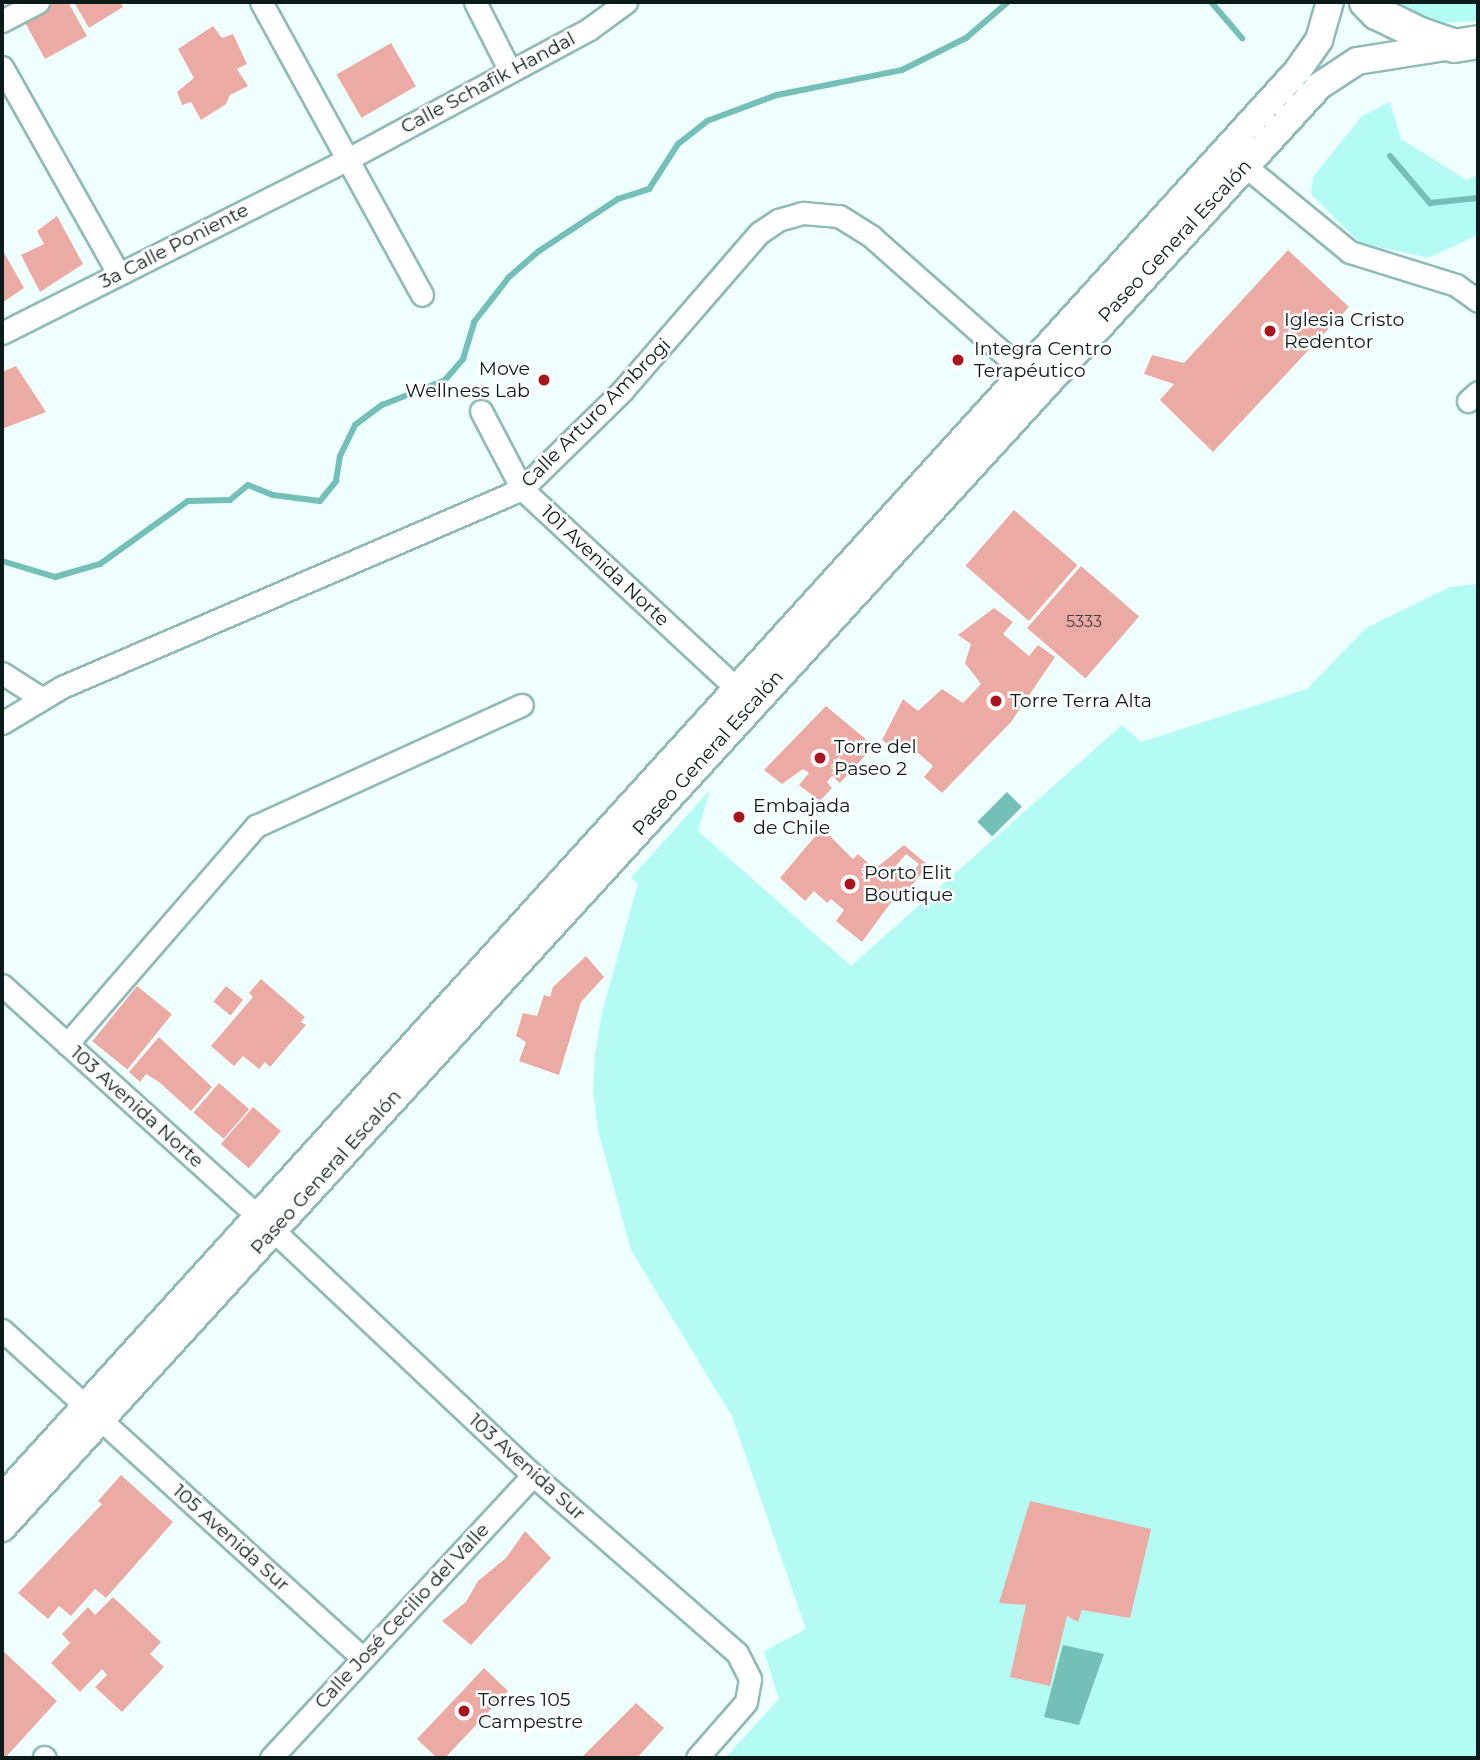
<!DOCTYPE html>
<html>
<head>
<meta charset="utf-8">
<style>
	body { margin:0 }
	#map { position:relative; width:1480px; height:1760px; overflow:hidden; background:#effffd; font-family:Montserrat,sans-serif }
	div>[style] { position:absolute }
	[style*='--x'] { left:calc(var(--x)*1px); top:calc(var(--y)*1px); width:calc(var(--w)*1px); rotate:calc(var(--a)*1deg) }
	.green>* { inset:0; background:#b4fcf3 }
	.water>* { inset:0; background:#74c0b8; transform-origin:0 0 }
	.stream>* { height:6px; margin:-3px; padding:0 3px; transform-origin:3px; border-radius:3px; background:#74c0b8 }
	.building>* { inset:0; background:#ebaba4; transform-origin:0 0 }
	.roads { filter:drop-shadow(2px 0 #91bab4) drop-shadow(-2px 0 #91bab4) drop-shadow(0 2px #91bab4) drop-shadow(0 -2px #91bab4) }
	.minor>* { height:21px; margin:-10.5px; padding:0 10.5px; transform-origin:10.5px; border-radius:10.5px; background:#fff }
	.tertiary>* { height:26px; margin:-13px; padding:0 13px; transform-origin:13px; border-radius:13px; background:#fff }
	.secondary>* { height:32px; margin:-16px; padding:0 16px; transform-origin:16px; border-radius:16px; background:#fff }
	.dots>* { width:19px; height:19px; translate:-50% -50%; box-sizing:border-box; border:4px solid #fff; border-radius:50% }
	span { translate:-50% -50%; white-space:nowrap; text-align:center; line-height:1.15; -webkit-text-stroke:5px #fff; paint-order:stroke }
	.number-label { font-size:16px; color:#433f3c }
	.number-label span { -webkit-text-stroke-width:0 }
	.street-label { font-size:19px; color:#0b1b1a }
	.poi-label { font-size:19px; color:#0b1b1a }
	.left { translate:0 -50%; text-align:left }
	.right { translate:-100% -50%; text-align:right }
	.frame { position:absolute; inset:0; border:4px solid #0b1b1a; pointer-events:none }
</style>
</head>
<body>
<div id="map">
	<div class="green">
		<i style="clip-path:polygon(1382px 2px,1478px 2px,1478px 21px,1419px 24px)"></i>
		<i style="clip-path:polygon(1390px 102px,1401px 139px,1467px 180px,1478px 175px,1478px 235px,1428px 258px,1360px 243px,1311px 194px,1313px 177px,1362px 116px)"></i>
		<i style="clip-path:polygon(1478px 584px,1478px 1758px,725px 1758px,779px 1699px,764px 1651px,806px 1629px,732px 1416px,631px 1250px,598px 1130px,593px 1090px,595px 1055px,602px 1013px,638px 883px,631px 878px,710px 790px,698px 831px,851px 966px,1122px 725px,1141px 742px,1307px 689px,1366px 628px,1450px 587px)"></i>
	</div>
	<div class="water">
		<i style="left:1007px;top:792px;width:21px;height:42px;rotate:45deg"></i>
		<i style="clip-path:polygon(1063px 1645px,1104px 1654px,1079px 1725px,1044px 1717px)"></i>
	</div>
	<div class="stream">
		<i style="--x:1211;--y:2;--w:48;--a:49.3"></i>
		<i style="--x:1390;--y:156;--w:62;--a:49.6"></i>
		<i style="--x:1430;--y:203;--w:48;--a:-5.9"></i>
		<i style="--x:2;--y:561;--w:55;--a:16.8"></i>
		<i style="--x:55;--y:577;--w:47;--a:-16.1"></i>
		<i style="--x:100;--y:564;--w:108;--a:-35.6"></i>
		<i style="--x:188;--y:501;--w:42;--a:-1.4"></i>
		<i style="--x:230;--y:500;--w:23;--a:-40"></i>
		<i style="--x:248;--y:485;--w:27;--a:22"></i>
		<i style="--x:273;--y:495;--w:47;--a:7.3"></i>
		<i style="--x:320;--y:501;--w:26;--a:-51"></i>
		<i style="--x:336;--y:481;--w:25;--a:-81"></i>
		<i style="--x:340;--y:456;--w:34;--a:-64"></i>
		<i style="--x:355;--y:425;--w:34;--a:-37"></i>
		<i style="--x:382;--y:405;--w:68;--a:-21.6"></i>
		<i style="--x:445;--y:380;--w:28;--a:-49"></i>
		<i style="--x:463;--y:359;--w:39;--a:-73"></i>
		<i style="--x:474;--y:322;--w:57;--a:-52.1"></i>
		<i style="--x:509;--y:277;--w:40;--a:-41"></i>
		<i style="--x:539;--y:251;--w:95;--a:-33.4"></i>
		<i style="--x:618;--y:199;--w:33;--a:-18"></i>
		<i style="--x:649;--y:189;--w:54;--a:-57.2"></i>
		<i style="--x:678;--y:144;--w:37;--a:-38"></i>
		<i style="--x:707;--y:121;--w:75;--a:-20.4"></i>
		<i style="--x:777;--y:95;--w:127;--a:-11.3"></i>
		<i style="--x:902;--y:70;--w:72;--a:-26.6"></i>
		<i style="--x:966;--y:38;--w:55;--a:-40.6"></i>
	</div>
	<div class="building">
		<i style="clip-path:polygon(57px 2px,68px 2px,87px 36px,45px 59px,22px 17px)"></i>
		<i style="clip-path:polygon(74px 2px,120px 2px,123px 7px,89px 28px)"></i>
		<i style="clip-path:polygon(213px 26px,222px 38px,233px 34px,247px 64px,237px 69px,248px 86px,230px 95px,226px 104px,201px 120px,191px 102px,182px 105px,177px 92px,194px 78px,178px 49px)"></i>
		<i style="left:391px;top:43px;width:50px;height:63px;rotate:60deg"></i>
		<i style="clip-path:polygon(57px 216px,83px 264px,40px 292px,21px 255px,44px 244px,37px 231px)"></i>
		<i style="clip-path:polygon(2px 249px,24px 288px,2px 303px)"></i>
		<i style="clip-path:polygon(1288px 250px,1349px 307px,1213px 452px,1160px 400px,1174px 384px,1144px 374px,1152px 355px,1184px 363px)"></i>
		<i style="clip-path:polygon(16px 366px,46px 412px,2px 429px,2px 372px)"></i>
		<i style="left:1014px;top:510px;width:84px;height:74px;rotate:41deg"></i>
		<i style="left:1081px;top:566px;width:77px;height:82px;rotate:41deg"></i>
		<i style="clip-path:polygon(994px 608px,1013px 622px,1003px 634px,1029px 656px,1038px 645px,1055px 657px,1011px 722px,942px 793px,924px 777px,933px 766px,908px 744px,901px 754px,882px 740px,903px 699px,918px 711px,942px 689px,963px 703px,981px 684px,965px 663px,971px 644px,958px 635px)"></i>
		<i style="clip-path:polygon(826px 706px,874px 746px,840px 783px,832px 776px,827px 782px,832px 788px,820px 801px,799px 785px,809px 773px,803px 769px,782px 784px,764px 770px)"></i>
		<i style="clip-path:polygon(evenodd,822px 828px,853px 859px,858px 854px,875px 869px,904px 845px,928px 865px,906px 893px,900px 890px,862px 942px,836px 921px,844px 910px,831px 899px,827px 903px,814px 891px,805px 901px,780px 878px,822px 828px,906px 854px,919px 864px,909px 877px,896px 866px,906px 854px)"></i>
		<i style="clip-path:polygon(586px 956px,604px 977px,581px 1002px,559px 1075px,519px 1061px,526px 1042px,516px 1036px,523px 1013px,537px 1016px,544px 995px,550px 997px,553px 987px)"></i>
		<i style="clip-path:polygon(261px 979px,305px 1017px,301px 1022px,306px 1025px,270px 1067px,265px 1062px,259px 1069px,243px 1056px,234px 1066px,211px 1046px,253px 997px,249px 993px)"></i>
		<i style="left:137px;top:986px;width:45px;height:71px;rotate:39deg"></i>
		<i style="left:226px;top:986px;width:22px;height:20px;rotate:39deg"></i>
		<i style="clip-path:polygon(159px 1037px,212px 1087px,191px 1111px,159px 1082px,146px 1074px,140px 1082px,129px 1072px)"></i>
		<i style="left:219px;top:1083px;width:40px;height:39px;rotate:41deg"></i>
		<i style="left:253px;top:1107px;width:37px;height:49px;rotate:41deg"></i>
		<i style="clip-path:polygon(121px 1475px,173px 1522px,106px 1598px,95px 1589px,71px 1616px,59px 1606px,48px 1619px,18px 1593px,102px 1504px,98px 1501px)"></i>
		<i style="clip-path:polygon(1030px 1501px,1151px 1529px,1130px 1618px,1082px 1610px,1078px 1622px,1067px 1616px,1050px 1686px,1010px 1677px,1026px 1605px,999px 1603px)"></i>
		<i style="clip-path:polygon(525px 1531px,551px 1558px,471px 1645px,442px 1621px,466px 1602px,478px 1581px,506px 1558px)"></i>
		<i style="clip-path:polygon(113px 1597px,161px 1642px,150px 1654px,164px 1667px,122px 1712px,95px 1687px,107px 1675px,102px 1669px,80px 1692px,51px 1663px,70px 1643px,62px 1634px,88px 1607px,95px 1615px)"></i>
		<i style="clip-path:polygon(2px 1650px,57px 1701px,5px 1758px,2px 1758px)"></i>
		<i style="clip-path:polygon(484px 1668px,508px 1691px,445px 1758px,437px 1758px,417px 1739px)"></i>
		<i style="clip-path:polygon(636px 1703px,664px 1728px,637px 1758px,581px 1758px)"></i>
	</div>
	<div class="roads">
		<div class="minor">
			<i style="--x:261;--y:2;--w:334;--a:61.2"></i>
			<i style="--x:475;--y:2;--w:75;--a:63.1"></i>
			<i style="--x:2;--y:21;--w:41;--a:-27.8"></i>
			<i style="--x:2;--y:67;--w:236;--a:60.6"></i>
			<i style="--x:1244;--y:165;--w:137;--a:39.4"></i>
			<i style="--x:1350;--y:252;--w:111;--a:17.3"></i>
			<i style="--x:1456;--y:285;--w:27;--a:36"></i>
			<i style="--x:2;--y:333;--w:385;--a:-26.7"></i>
			<i style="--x:346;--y:160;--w:276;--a:-28.3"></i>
			<i style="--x:589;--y:29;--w:46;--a:-36.1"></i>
			<i style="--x:1468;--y:401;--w:13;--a:-42"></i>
			<i style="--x:481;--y:411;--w:88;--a:62.3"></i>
			<i style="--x:522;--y:489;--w:306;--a:42.9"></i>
			<i style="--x:2;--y:673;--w:46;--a:32.7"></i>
			<i style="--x:2;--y:723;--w:70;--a:-31"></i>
			<i style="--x:62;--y:687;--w:501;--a:-23.29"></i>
			<i style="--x:522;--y:489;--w:140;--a:-44.4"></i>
			<i style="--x:622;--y:391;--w:209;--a:-49.1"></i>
			<i style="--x:759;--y:233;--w:23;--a:-34"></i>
			<i style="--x:778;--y:220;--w:26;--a:-16"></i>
			<i style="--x:803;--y:213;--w:36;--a:5"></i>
			<i style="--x:839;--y:216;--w:39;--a:32"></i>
			<i style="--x:872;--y:237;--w:217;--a:41.5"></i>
			<i style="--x:2;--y:985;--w:365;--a:42.1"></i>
			<i style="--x:273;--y:1230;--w:357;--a:43.3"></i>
			<i style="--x:533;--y:1475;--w:271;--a:41.1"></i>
			<i style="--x:737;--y:1653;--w:29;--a:63"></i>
			<i style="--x:750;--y:1679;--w:23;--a:100"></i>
			<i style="--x:746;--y:1702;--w:74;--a:131.2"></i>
			<i style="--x:67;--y:1044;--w:289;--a:-49.1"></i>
			<i style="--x:256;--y:826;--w:292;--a:-24.5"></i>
			<i style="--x:2;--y:1330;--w:487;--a:42.3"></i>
			<i style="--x:44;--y:1757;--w:1;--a:45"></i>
			<i style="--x:271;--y:1758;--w:386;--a:-47.2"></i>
		</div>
		<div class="tertiary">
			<i style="--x:2;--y:1498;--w:1928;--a:-47.77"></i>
			<i style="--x:1298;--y:70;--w:37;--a:-55"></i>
			<i style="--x:1319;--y:40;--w:40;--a:-74"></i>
			<i style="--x:2;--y:1528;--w:1953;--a:-47.59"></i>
			<i style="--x:1319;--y:86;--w:45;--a:-33.3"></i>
			<i style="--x:1357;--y:61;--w:96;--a:-9"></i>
		</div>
		<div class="secondary">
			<i style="--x:1366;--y:2;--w:16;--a:45"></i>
			<i style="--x:1377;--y:13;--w:48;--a:26"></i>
			<i style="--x:1420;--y:34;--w:36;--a:19"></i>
			<i style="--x:1454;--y:46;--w:24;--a:-9"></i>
		</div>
	</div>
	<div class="dots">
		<i style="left:1270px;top:331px;background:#a9141d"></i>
		<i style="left:958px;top:360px;background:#a9141d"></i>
		<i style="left:544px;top:380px;background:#a9141d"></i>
		<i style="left:996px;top:701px;background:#a9141d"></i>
		<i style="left:820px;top:758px;background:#a9141d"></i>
		<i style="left:739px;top:817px;background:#a9141d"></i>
		<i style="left:850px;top:884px;background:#a9141d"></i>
		<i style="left:464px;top:1711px;background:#a9141d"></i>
	</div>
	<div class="number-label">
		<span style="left:1084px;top:622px">5333</span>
	</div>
	<div class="street-label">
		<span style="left:488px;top:83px;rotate:-28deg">Calle Schafik Handal</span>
		<span style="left:1175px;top:241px;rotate:-47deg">Paseo General Escalón</span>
		<span style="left:174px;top:246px;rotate:-27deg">3a Calle Poniente</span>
		<span style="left:596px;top:413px;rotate:-45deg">Calle Arturo Ambrogi</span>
		<span style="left:605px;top:566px;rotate:43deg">101 Avenida Norte</span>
		<span style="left:708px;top:753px;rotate:-48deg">Paseo General Escalón</span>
		<span style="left:137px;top:1107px;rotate:42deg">103 Avenida Norte</span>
		<span style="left:326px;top:1172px;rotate:-48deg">Paseo General Escalón</span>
		<span style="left:527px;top:1467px;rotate:42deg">103 Avenida Sur</span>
		<span style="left:231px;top:1538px;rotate:42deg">105 Avenida Sur</span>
		<span style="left:402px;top:1616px;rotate:-47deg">Calle José Cecilio del Valle</span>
	</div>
	<div class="poi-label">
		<span class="left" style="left:1284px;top:331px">Iglesia Cristo<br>Redentor</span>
		<span class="left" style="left:974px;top:360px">Integra Centro<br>Terapéutico</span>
		<span class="right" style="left:530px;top:380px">Move<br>Wellness Lab</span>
		<span class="left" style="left:1010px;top:701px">Torre Terra Alta</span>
		<span class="left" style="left:834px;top:758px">Torre del<br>Paseo 2</span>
		<span class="left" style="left:753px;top:817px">Embajada<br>de Chile</span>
		<span class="left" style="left:864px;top:884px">Porto Elit<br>Boutique</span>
		<span class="left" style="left:478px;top:1711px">Torres 105<br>Campestre</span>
	</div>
	<div class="frame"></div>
</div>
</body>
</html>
